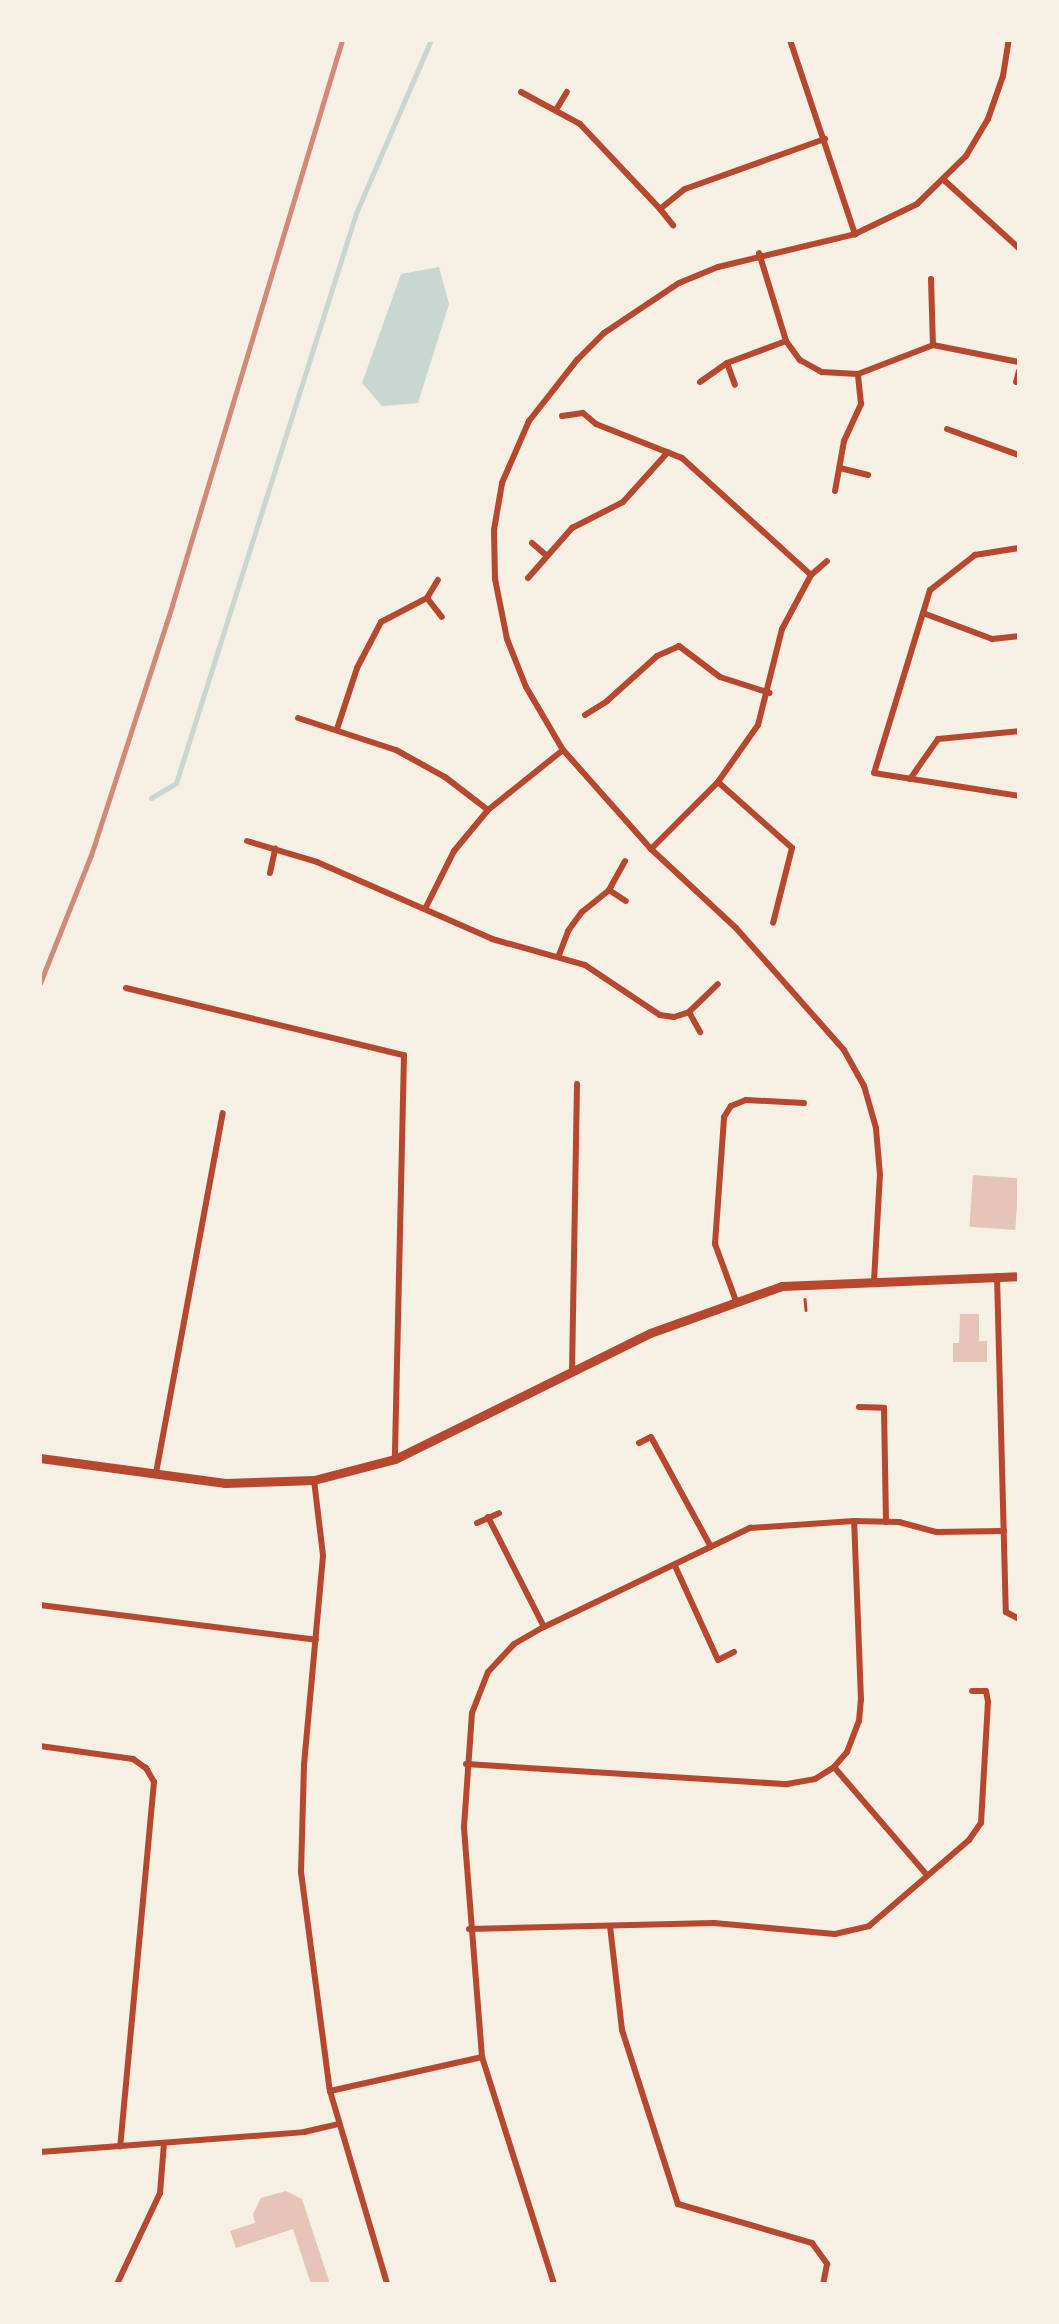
<!DOCTYPE html>
<html>
<head>
<meta charset="utf-8">
<style>
	body { margin:0 }
	#map { position:relative; width:1059px; height:2324px; overflow:hidden; background:#f6efe4; font-family:"IBM Plex Sans",sans-serif }
	div>[style] { position:absolute }
	[style*='--x'] { left:calc(var(--x)*1px); top:calc(var(--y)*1px); width:calc(var(--w)*1px); rotate:calc(var(--a)*1deg) }
	.water>* { inset:0; background:#c9d6d2 }
	.stream>* { height:5px; margin:-2.5px; padding:0 2.5px; transform-origin:2.5px; border-radius:2.5px; background:#c9d6d2 }
	.building>* { inset:0; background:#e6c5b7; transform-origin:0 0 }
	.path>* { height:2.5px; margin:-1.25px; padding:0 1.25px; transform-origin:1.25px; border-radius:1.25px; background:#b5482f }
	.minor>* { height:6px; margin:-3px; padding:0 3px; transform-origin:3px; border-radius:3px; background:#b5482f }
	.secondary>* { height:9px; margin:-4.5px; padding:0 4.5px; transform-origin:4.5px; border-radius:4.5px; background:#b5482f }
	.rail>* { height:5px; margin:-2.5px; padding:0 2.5px; transform-origin:2.5px; border-radius:2.5px; background:#cf8b77 }
	span { translate:-50% -50%; white-space:nowrap; text-align:center; line-height:1.15; -webkit-text-stroke:8px #f6efe4; paint-order:stroke }
	.frame { position:absolute; inset:0; border:42px solid #f6efe4; pointer-events:none }
</style>
</head>
<body>
<div id="map">
	<div class="water">
		<i style="clip-path:polygon(439px 267px,449px 304px,418px 403px,382px 406px,362px 383px,401px 274px)"></i>
	</div>
	<div class="stream">
		<i style="--x:151;--y:798;--w:29;--a:-31"></i>
		<i style="--x:176;--y:783;--w:598;--a:-72.47"></i>
		<i style="--x:356;--y:213;--w:189;--a:-66.6"></i>
	</div>
	<div class="building">
		<i style="left:973px;top:1175px;width:46px;height:52px;rotate:4deg"></i>
		<i style="clip-path:polygon(960px 1314px,979px 1314px,979px 1341px,987px 1341px,987px 1362px,953px 1362px,953px 1343px,959px 1343px)"></i>
		<i style="clip-path:polygon(286px 2191px,302px 2199px,330px 2284px,311px 2284px,293px 2229px,236px 2248px,230px 2231px,255px 2223px,253px 2214px,261px 2198px)"></i>
	</div>
	<div class="path">
		<i style="--x:805;--y:1299;--w:11;--a:85"></i>
	</div>
	<div class="minor">
		<i style="--x:790;--y:40;--w:205;--a:71.5"></i>
		<i style="--x:521;--y:92;--w:67;--a:28.5"></i>
		<i style="--x:580;--y:124;--w:117;--a:46.7"></i>
		<i style="--x:660;--y:209;--w:32;--a:-39"></i>
		<i style="--x:685;--y:189;--w:149;--a:-19.7"></i>
		<i style="--x:556;--y:110;--w:21;--a:-59"></i>
		<i style="--x:945;--y:181;--w:100;--a:42.2"></i>
		<i style="--x:660;--y:209;--w:21;--a:51"></i>
		<i style="--x:759;--y:253;--w:92;--a:72.9"></i>
		<i style="--x:786;--y:341;--w:24;--a:54"></i>
		<i style="--x:800;--y:360;--w:25;--a:29"></i>
		<i style="--x:822;--y:372;--w:36;--a:3"></i>
		<i style="--x:858;--y:374;--w:80;--a:-21.1"></i>
		<i style="--x:933;--y:345;--w:88;--a:11.2"></i>
		<i style="--x:931;--y:279;--w:66;--a:88.3"></i>
		<i style="--x:727;--y:363;--w:23;--a:70"></i>
		<i style="--x:700;--y:382;--w:33;--a:-35"></i>
		<i style="--x:727;--y:363;--w:63;--a:-20.4"></i>
		<i style="--x:1016;--y:382;--w:11;--a:-75"></i>
		<i style="--x:562;--y:416;--w:21;--a:-8"></i>
		<i style="--x:583;--y:413;--w:17;--a:40"></i>
		<i style="--x:596;--y:424;--w:92;--a:21.6"></i>
		<i style="--x:682;--y:458;--w:174;--a:42.2"></i>
		<i style="--x:811;--y:575;--w:61;--a:118.2"></i>
		<i style="--x:782;--y:629;--w:99;--a:104"></i>
		<i style="--x:758;--y:725;--w:70;--a:125.1"></i>
		<i style="--x:718;--y:782;--w:99;--a:41.7"></i>
		<i style="--x:792;--y:848;--w:77;--a:104.2"></i>
		<i style="--x:947;--y:429;--w:77;--a:19.9"></i>
		<i style="--x:840;--y:468;--w:29;--a:14"></i>
		<i style="--x:835;--y:491;--w:51;--a:-79.8"></i>
		<i style="--x:844;--y:441;--w:41;--a:-65.3"></i>
		<i style="--x:861;--y:404;--w:30;--a:-96"></i>
		<i style="--x:532;--y:543;--w:20;--a:41"></i>
		<i style="--x:1019;--y:548;--w:45;--a:171"></i>
		<i style="--x:975;--y:555;--w:57;--a:142.1"></i>
		<i style="--x:930;--y:590;--w:191;--a:107"></i>
		<i style="--x:874;--y:773;--w:147;--a:9"></i>
		<i style="--x:811;--y:575;--w:21;--a:-41"></i>
		<i style="--x:528;--y:578;--w:67;--a:-48.7"></i>
		<i style="--x:572;--y:528;--w:57;--a:-27"></i>
		<i style="--x:623;--y:502;--w:67;--a:-48"></i>
		<i style="--x:427;--y:598;--w:24;--a:52"></i>
		<i style="--x:923;--y:613;--w:74;--a:20.6"></i>
		<i style="--x:992;--y:639;--w:27;--a:-6"></i>
		<i style="--x:585;--y:715;--w:26;--a:-32"></i>
		<i style="--x:607;--y:701;--w:67;--a:-42"></i>
		<i style="--x:657;--y:656;--w:24;--a:-24"></i>
		<i style="--x:679;--y:646;--w:51;--a:37.1"></i>
		<i style="--x:720;--y:677;--w:52;--a:17.7"></i>
		<i style="--x:298;--y:718;--w:103;--a:18.1"></i>
		<i style="--x:396;--y:750;--w:56;--a:28.9"></i>
		<i style="--x:445;--y:777;--w:54;--a:37.5"></i>
		<i style="--x:337;--y:729;--w:64;--a:-71.8"></i>
		<i style="--x:357;--y:668;--w:52;--a:-62.4"></i>
		<i style="--x:381;--y:622;--w:52;--a:-27.6"></i>
		<i style="--x:427;--y:598;--w:21;--a:-59"></i>
		<i style="--x:910;--y:779;--w:49;--a:-55"></i>
		<i style="--x:938;--y:739;--w:81;--a:-5.6"></i>
		<i style="--x:247;--y:841;--w:73;--a:16.7"></i>
		<i style="--x:317;--y:862;--w:191;--a:23.7"></i>
		<i style="--x:492;--y:939;--w:97;--a:15.6"></i>
		<i style="--x:585;--y:965;--w:90;--a:33.7"></i>
		<i style="--x:660;--y:1015;--w:14;--a:8"></i>
		<i style="--x:674;--y:1017;--w:16;--a:-18"></i>
		<i style="--x:689;--y:1012;--w:40;--a:-44"></i>
		<i style="--x:651;--y:849;--w:95;--a:-45"></i>
		<i style="--x:270;--y:873;--w:25;--a:-78"></i>
		<i style="--x:609;--y:890;--w:20;--a:33"></i>
		<i style="--x:425;--y:909;--w:65;--a:-63.4"></i>
		<i style="--x:454;--y:851;--w:53;--a:-50.3"></i>
		<i style="--x:488;--y:810;--w:96;--a:-38.7"></i>
		<i style="--x:559;--y:955;--w:26;--a:-69"></i>
		<i style="--x:568;--y:931;--w:24;--a:-54"></i>
		<i style="--x:582;--y:912;--w:35;--a:-39"></i>
		<i style="--x:609;--y:890;--w:33;--a:-61"></i>
		<i style="--x:126;--y:988;--w:286;--a:13.6"></i>
		<i style="--x:404;--y:1055;--w:404;--a:91.3"></i>
		<i style="--x:689;--y:1012;--w:23;--a:61"></i>
		<i style="--x:997;--y:1276;--w:336;--a:88.5"></i>
		<i style="--x:1006;--y:1612;--w:15;--a:28"></i>
		<i style="--x:874;--y:1281;--w:106;--a:-86.8"></i>
		<i style="--x:880;--y:1175;--w:47;--a:-94.9"></i>
		<i style="--x:876;--y:1128;--w:44;--a:-105.9"></i>
		<i style="--x:864;--y:1086;--w:41;--a:-119.1"></i>
		<i style="--x:844;--y:1050;--w:163;--a:-131.5"></i>
		<i style="--x:736;--y:928;--w:116;--a:-137.1"></i>
		<i style="--x:651;--y:849;--w:132;--a:-131.6"></i>
		<i style="--x:563;--y:750;--w:73;--a:-120.4"></i>
		<i style="--x:526;--y:687;--w:52;--a:-111.6"></i>
		<i style="--x:507;--y:639;--w:61;--a:-101.3"></i>
		<i style="--x:495;--y:579;--w:49;--a:-91.2"></i>
		<i style="--x:494;--y:530;--w:48;--a:-80.3"></i>
		<i style="--x:502;--y:483;--w:68;--a:-66.5"></i>
		<i style="--x:529;--y:421;--w:78;--a:-51.8"></i>
		<i style="--x:577;--y:360;--w:38;--a:-45"></i>
		<i style="--x:604;--y:333;--w:90;--a:-33.7"></i>
		<i style="--x:679;--y:283;--w:42;--a:-22.3"></i>
		<i style="--x:718;--y:267;--w:141;--a:-13.5"></i>
		<i style="--x:855;--y:234;--w:69;--a:-25.8"></i>
		<i style="--x:917;--y:204;--w:69;--a:-44.4"></i>
		<i style="--x:966;--y:156;--w:43;--a:-59.3"></i>
		<i style="--x:988;--y:119;--w:46;--a:-70.8"></i>
		<i style="--x:1003;--y:76;--w:36;--a:-81"></i>
		<i style="--x:736;--y:1301;--w:61;--a:-110.2"></i>
		<i style="--x:715;--y:1244;--w:127;--a:-85.9"></i>
		<i style="--x:724;--y:1117;--w:13;--a:-58"></i>
		<i style="--x:731;--y:1106;--w:16;--a:-22"></i>
		<i style="--x:746;--y:1100;--w:58;--a:3"></i>
		<i style="--x:572;--y:1371;--w:287;--a:-89"></i>
		<i style="--x:859;--y:1407;--w:25;--a:2"></i>
		<i style="--x:884;--y:1408;--w:114;--a:89"></i>
		<i style="--x:639;--y:1443;--w:13;--a:-27"></i>
		<i style="--x:651;--y:1437;--w:125;--a:61.4"></i>
		<i style="--x:156;--y:1473;--w:366;--a:-79.5"></i>
		<i style="--x:314;--y:1480;--w:77;--a:83.2"></i>
		<i style="--x:323;--y:1556;--w:210;--a:95.2"></i>
		<i style="--x:304;--y:1765;--w:107;--a:91.6"></i>
		<i style="--x:301;--y:1872;--w:221;--a:82.5"></i>
		<i style="--x:330;--y:2091;--w:201;--a:73.5"></i>
		<i style="--x:488;--y:1517;--w:123;--a:63"></i>
		<i style="--x:477;--y:1523;--w:24;--a:-24"></i>
		<i style="--x:675;--y:1566;--w:103;--a:65.4"></i>
		<i style="--x:718;--y:1660;--w:18;--a:-27"></i>
		<i style="--x:40;--y:1605;--w:278;--a:7.2"></i>
		<i style="--x:40;--y:1746;--w:94;--a:8"></i>
		<i style="--x:133;--y:1759;--w:16;--a:35"></i>
		<i style="--x:146;--y:1768;--w:16;--a:60"></i>
		<i style="--x:154;--y:1782;--w:366;--a:95.3"></i>
		<i style="--x:466;--y:1764;--w:322;--a:3.6"></i>
		<i style="--x:787;--y:1784;--w:28;--a:-10"></i>
		<i style="--x:815;--y:1779;--w:22;--a:-32"></i>
		<i style="--x:834;--y:1767;--w:20;--a:-49"></i>
		<i style="--x:847;--y:1752;--w:33;--a:-69"></i>
		<i style="--x:859;--y:1721;--w:21;--a:-85"></i>
		<i style="--x:861;--y:1700;--w:179;--a:-92.2"></i>
		<i style="--x:834;--y:1767;--w:143;--a:49.3"></i>
		<i style="--x:610;--y:1926;--w:105;--a:83.4"></i>
		<i style="--x:622;--y:2030;--w:183;--a:72.2"></i>
		<i style="--x:678;--y:2204;--w:140;--a:16.2"></i>
		<i style="--x:812;--y:2243;--w:26;--a:54"></i>
		<i style="--x:827;--y:2264;--w:20;--a:101"></i>
		<i style="--x:469;--y:1929;--w:245;--a:-1.4"></i>
		<i style="--x:714;--y:1923;--w:121;--a:5.2"></i>
		<i style="--x:835;--y:1934;--w:35;--a:-13"></i>
		<i style="--x:869;--y:1926;--w:132;--a:-40.7"></i>
		<i style="--x:969;--y:1840;--w:21;--a:-55"></i>
		<i style="--x:981;--y:1823;--w:121;--a:-86.7"></i>
		<i style="--x:988;--y:1702;--w:11;--a:-100"></i>
		<i style="--x:986;--y:1691;--w:14;--a:180"></i>
		<i style="--x:330;--y:2091;--w:156;--a:-12.6"></i>
		<i style="--x:40;--y:2152;--w:265;--a:-4.3"></i>
		<i style="--x:304;--y:2132;--w:36;--a:-13"></i>
		<i style="--x:117;--y:2284;--w:101;--a:-64.7"></i>
		<i style="--x:160;--y:2193;--w:50;--a:-85.4"></i>
		<i style="--x:554;--y:2284;--w:238;--a:-107.6"></i>
		<i style="--x:482;--y:2057;--w:231;--a:-94.5"></i>
		<i style="--x:464;--y:1827;--w:114;--a:-86"></i>
		<i style="--x:472;--y:1713;--w:44;--a:-68.7"></i>
		<i style="--x:488;--y:1672;--w:38;--a:-47"></i>
		<i style="--x:514;--y:1644;--w:34;--a:-30"></i>
		<i style="--x:544;--y:1627;--w:229;--a:-25.7"></i>
		<i style="--x:750;--y:1528;--w:104;--a:-3.9"></i>
		<i style="--x:854;--y:1521;--w:45;--a:1.3"></i>
		<i style="--x:899;--y:1522;--w:39;--a:15"></i>
		<i style="--x:937;--y:1532;--w:67;--a:-0.9"></i>
	</div>
	<div class="secondary">
		<i style="--x:40;--y:1458;--w:187;--a:7.7"></i>
		<i style="--x:225;--y:1483;--w:89;--a:-1.9"></i>
		<i style="--x:314;--y:1480;--w:84;--a:-14.5"></i>
		<i style="--x:395;--y:1459;--w:284;--a:-26.3"></i>
		<i style="--x:650;--y:1333;--w:140;--a:-19.6"></i>
		<i style="--x:782;--y:1286;--w:237;--a:-2.4"></i>
	</div>
	<div class="rail">
		<i style="--x:40;--y:983;--w:138;--a:-68.3"></i>
		<i style="--x:91;--y:855;--w:263;--a:-72"></i>
		<i style="--x:172;--y:605;--w:590;--a:-73.25"></i>
	</div>
	<div class="frame"></div>
</div>
</body>
</html>
